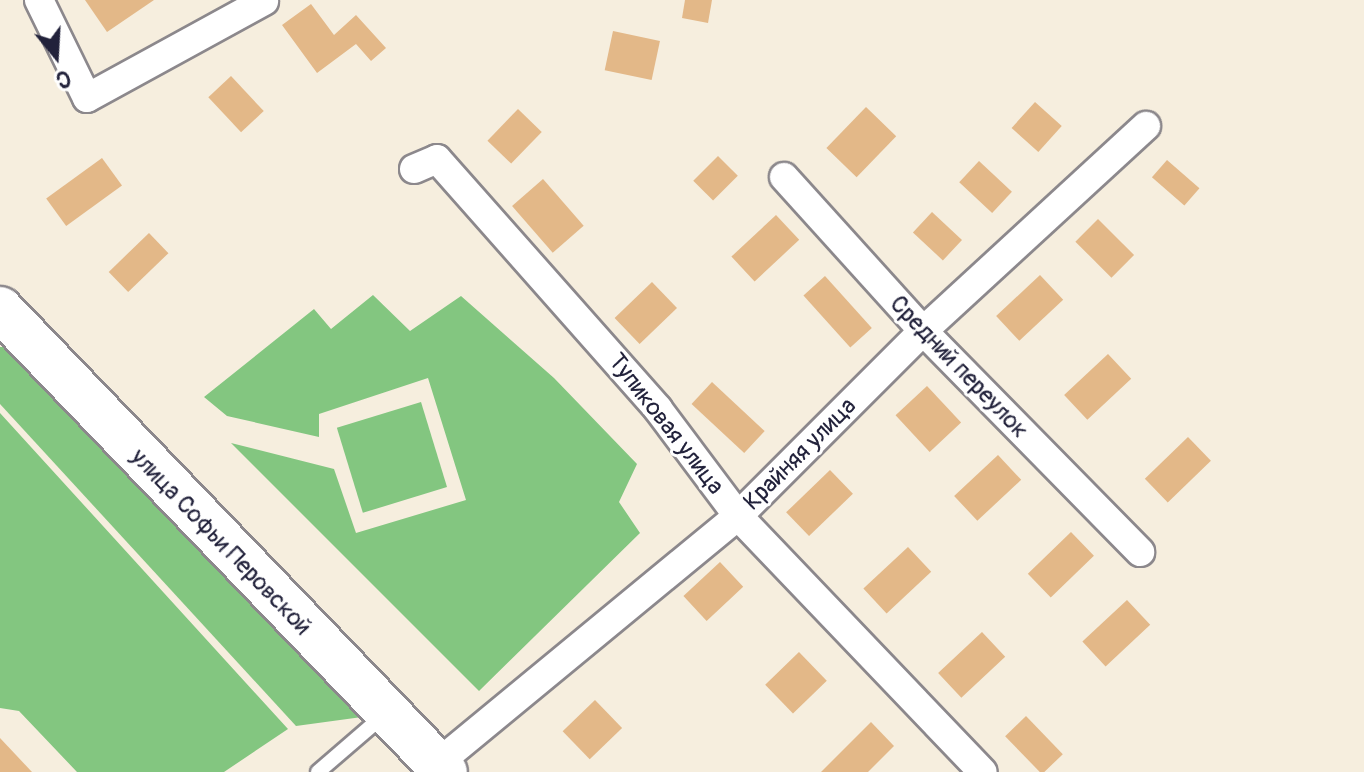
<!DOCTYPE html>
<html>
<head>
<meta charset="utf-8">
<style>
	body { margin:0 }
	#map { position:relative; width:1364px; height:772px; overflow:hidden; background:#f6eede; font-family:Pangolin,sans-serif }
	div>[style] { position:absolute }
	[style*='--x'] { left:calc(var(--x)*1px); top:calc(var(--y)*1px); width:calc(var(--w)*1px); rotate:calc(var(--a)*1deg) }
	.green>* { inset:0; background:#83c680; transform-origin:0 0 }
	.building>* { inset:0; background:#e3b888; transform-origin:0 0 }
	.roads { filter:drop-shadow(2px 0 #8c888c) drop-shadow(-2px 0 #8c888c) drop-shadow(0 2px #8c888c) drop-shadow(0 -2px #8c888c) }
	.lane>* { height:14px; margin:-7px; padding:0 7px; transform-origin:7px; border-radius:7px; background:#fff }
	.street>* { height:28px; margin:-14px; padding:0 14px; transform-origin:14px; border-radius:14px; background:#fff }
	.primary>* { height:44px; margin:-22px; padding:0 22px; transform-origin:22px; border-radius:22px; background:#fff }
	span { translate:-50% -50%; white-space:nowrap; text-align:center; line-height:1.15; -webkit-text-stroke:6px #fff; paint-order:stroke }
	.street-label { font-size:24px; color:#22223b }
	.north { position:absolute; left:16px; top:16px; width:80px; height:80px; -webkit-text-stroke:6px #fff; paint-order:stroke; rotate:162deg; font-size:22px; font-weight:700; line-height:32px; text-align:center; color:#22223b }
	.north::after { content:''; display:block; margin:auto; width:28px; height:36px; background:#22223b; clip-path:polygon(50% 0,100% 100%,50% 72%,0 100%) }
</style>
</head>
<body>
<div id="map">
	<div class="green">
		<i style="clip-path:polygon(373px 295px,410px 331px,461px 296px,554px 378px,637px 464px,619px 502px,640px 533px,479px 691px,231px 443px,334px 469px,356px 533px,466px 500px,428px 378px,319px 414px,319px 437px,227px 416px,204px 397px,314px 309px,331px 329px)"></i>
		<i style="clip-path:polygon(0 347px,3px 347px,362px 717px,296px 726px,0 404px)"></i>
		<i style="left:421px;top:402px;width:89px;height:88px;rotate:73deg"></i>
		<i style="clip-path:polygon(0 413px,288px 729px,224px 772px,77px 772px,19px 711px,0 708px)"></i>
	</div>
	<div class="building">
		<i style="clip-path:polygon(85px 0,154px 0,107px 32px)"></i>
		<i style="clip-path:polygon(685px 0,712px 0,708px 23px,682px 18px)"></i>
		<i style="clip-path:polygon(311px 4px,334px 35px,356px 15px,386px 48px,371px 61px,356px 44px,317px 73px,282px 25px)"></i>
		<i style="left:613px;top:31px;width:48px;height:40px;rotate:12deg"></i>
		<i style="left:231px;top:76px;width:48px;height:31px;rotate:47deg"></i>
		<i style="left:1035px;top:102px;width:36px;height:35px;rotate:42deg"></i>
		<i style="left:866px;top:107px;width:42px;height:57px;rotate:44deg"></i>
		<i style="left:518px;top:109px;width:33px;height:44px;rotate:44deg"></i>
		<i style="left:718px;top:156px;width:28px;height:35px;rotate:45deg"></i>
		<i style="left:102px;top:158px;width:34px;height:69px;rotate:54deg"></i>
		<i style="left:1167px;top:160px;width:43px;height:23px;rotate:41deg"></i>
		<i style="left:979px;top:161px;width:45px;height:29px;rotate:43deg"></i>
		<i style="left:543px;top:179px;width:62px;height:41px;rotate:49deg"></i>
		<i style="left:932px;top:212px;width:41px;height:28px;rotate:43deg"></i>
		<i style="left:776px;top:215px;width:34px;height:61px;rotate:47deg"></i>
		<i style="left:1098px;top:219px;width:51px;height:32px;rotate:45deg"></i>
		<i style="left:149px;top:233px;width:28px;height:56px;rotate:46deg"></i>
		<i style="left:1040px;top:275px;width:34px;height:60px;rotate:47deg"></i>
		<i style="left:825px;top:276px;width:70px;height:29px;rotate:48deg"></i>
		<i style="left:652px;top:282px;width:36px;height:52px;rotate:46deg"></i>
		<i style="left:1108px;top:354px;width:34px;height:60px;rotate:47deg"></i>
		<i style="left:712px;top:382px;width:72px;height:30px;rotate:43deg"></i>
		<i style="left:927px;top:386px;width:50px;height:43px;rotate:47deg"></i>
		<i style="left:1188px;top:437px;width:33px;height:60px;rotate:46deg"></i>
		<i style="left:998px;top:455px;width:34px;height:60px;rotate:47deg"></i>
		<i style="left:830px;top:470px;width:33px;height:61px;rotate:46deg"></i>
		<i style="left:1071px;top:532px;width:33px;height:60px;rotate:46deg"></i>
		<i style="left:908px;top:547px;width:34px;height:61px;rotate:47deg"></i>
		<i style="left:720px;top:562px;width:34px;height:50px;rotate:47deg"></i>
		<i style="left:1127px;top:600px;width:34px;height:61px;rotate:47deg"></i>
		<i style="left:982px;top:632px;width:34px;height:60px;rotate:47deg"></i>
		<i style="left:799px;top:652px;width:40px;height:47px;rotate:46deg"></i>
		<i style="left:595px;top:700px;width:39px;height:45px;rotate:46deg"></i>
		<i style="left:1026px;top:716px;width:53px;height:29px;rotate:46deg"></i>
		<i style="clip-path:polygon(871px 722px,894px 746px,868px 772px,821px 772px)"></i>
		<i style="clip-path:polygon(0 738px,32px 772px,0 772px)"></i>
	</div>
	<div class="roads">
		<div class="lane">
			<i style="--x:318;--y:772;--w:87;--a:-40.8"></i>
		</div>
		<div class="street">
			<i style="--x:39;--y:0;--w:109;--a:63.9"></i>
			<i style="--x:87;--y:98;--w:202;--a:-28.7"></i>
			<i style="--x:414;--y:169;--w:25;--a:-23"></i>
			<i style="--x:437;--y:159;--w:334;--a:48.5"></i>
			<i style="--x:658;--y:409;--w:134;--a:53.2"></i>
			<i style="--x:738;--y:516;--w:354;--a:46.3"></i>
			<i style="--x:784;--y:177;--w:207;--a:47.9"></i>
			<i style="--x:923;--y:331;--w:310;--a:45.5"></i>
			<i style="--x:437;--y:764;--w:390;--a:-39.5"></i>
			<i style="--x:738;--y:516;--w:262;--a:-45"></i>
			<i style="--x:923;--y:331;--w:303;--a:-42.6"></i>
		</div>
		<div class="primary">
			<i style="--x:0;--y:309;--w:642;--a:46.14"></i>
		</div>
	</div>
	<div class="street-label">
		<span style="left:959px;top:367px;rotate:46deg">Средний переулок</span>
		<span style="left:666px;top:424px;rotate:52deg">Тупиковая улица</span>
		<span style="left:800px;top:454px;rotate:-45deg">Крайняя улица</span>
		<span style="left:221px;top:542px;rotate:46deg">улица Софьи Перовской</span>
	</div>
	<div class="north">С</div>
</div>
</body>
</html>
